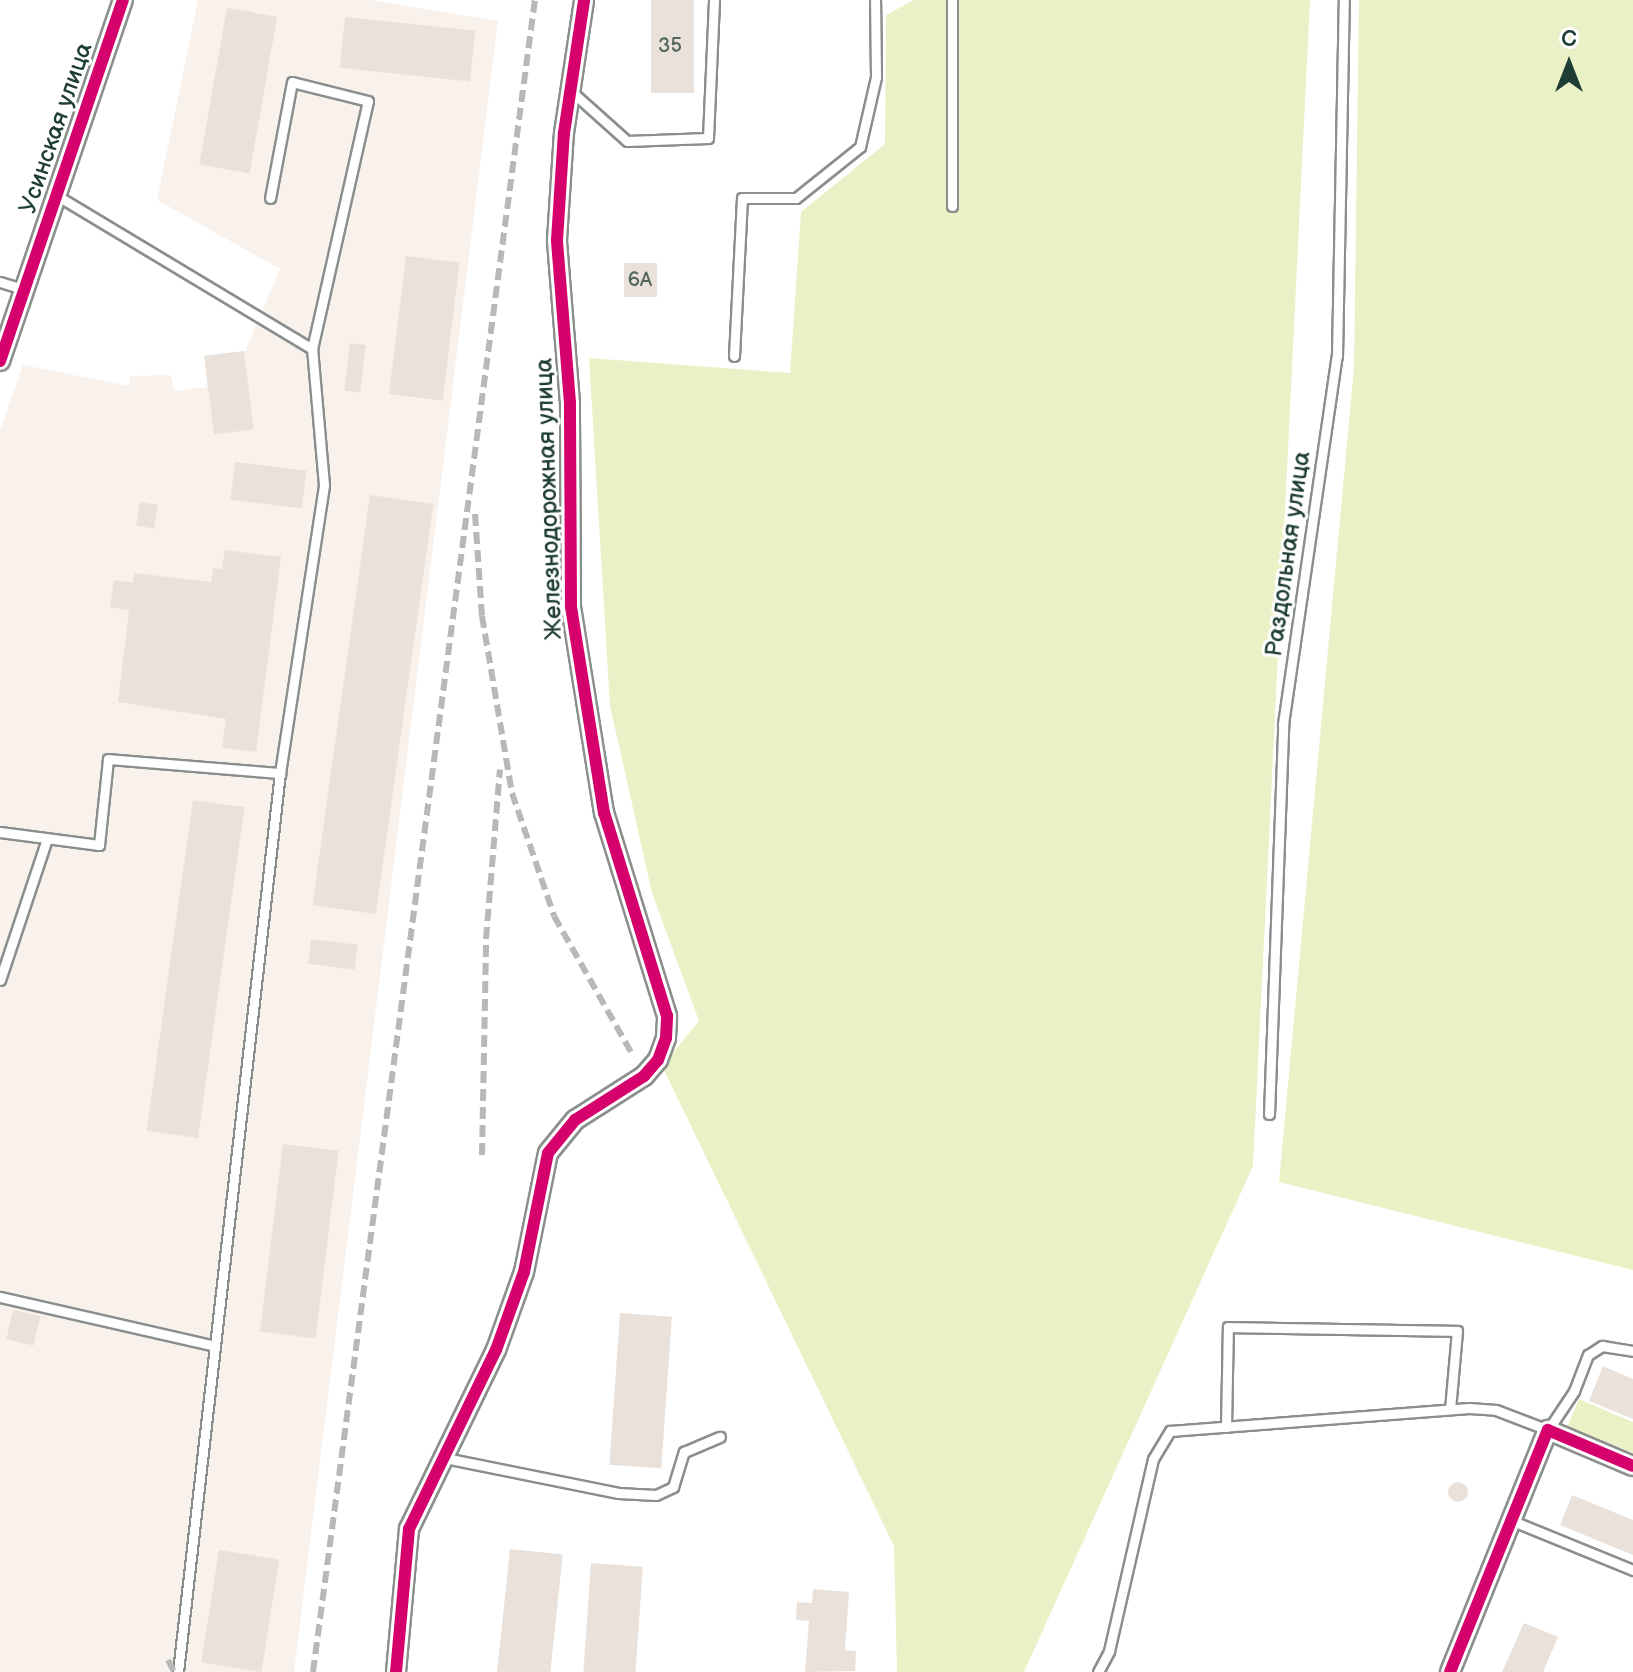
<!DOCTYPE html>
<html>
<head>
<meta charset="utf-8">
<style>
	body { margin:0 }
	#map { position:relative; width:1633px; height:1672px; overflow:hidden; background:#fff; font-family:"Balsamiq Sans",sans-serif }
	div>[style] { position:absolute }
	[style*='--x'] { left:calc(var(--x)*1px); top:calc(var(--y)*1px); width:calc(var(--w)*1px); rotate:calc(var(--a)*1deg) }
	.built>* { inset:0; background:#f9f2ec }
	.green>* { inset:0; background:#ebf1c6 }
	.building>* { inset:0; background:#e9e1da; transform-origin:0 0 }
	.round { border-radius:50% }
	.roads { filter:drop-shadow(2px 0 #898f8d) drop-shadow(-2px 0 #898f8d) drop-shadow(0 2px #898f8d) drop-shadow(0 -2px #898f8d) }
	.service>* { height:9px; margin:-4.5px; padding:0 4.5px; transform-origin:4.5px; border-radius:4.5px; background:#fff }
	.minor>* { height:18px; margin:-9px; padding:0 9px; transform-origin:9px; border-radius:9px; background:#fff }
	.rail>* { height:6px; margin-top:-3px; transform-origin:0; background:repeating-linear-gradient(90deg,#b6b9b8 0 12px,transparent 0 18px) }
	.cycleway>* { height:12px; margin:-6px; padding:0 6px; transform-origin:6px; border-radius:6px; background:#d6006c }
	span { translate:-50% -50%; white-space:nowrap; text-align:center; line-height:1.15; -webkit-text-stroke:6px #fff; paint-order:stroke }
	.number-label { font-size:20px; color:#52665e }
	.number-label span { -webkit-text-stroke-width:0 }
	.street-label { font-size:24px; color:#1f3d34 }
	.north { position:absolute; left:1529px; top:24px; width:80px; height:80px; -webkit-text-stroke:6px #fff; paint-order:stroke; rotate:0deg; font-size:22px; font-weight:700; line-height:32px; text-align:center; color:#1f3d34 }
	.north::after { content:''; display:block; margin:auto; width:28px; height:36px; background:#1f3d34; clip-path:polygon(50% 0,100% 100%,50% 72%,0 100%) }
</style>
</head>
<body>
<div id="map">
	<div class="built">
		<i style="clip-path:polygon(198px 0,371px 0,498px 21px,294px 1672px,0 1672px,0 430px,23px 365px,129px 386px,130px 376px,171px 375px,175px 391px,207px 387px,204px 356px,245px 351px,280px 269px,157px 200px)"></i>
	</div>
	<div class="green">
		<i style="clip-path:polygon(914px 0,1310px 0,1253px 1166px,1024px 1672px,897px 1672px,894px 1546px,662px 1066px,699px 1021px,652px 893px,610px 706px,589px 358px,790px 373px,801px 212px,885px 144px,886px 15px)"></i>
		<i style="clip-path:polygon(1359px 0,1633px 0,1633px 1270px,1279px 1182px,1354px 367px)"></i>
		<i style="clip-path:polygon(1579px 1399px,1633px 1422px,1633px 1453px,1567px 1427px)"></i>
	</div>
	<div class="building">
		<i style="left:651px;top:0;width:43px;height:93px"></i>
		<i style="left:227px;top:8px;width:51px;height:159px;rotate:10deg"></i>
		<i style="left:345px;top:17px;width:131px;height:51px;rotate:6deg"></i>
		<i style="left:406px;top:256px;width:54px;height:139px;rotate:7deg"></i>
		<i style="left:624px;top:263px;width:33px;height:34px"></i>
		<i style="left:350px;top:343px;width:16px;height:48px;rotate:7deg"></i>
		<i style="left:244px;top:351px;width:79px;height:40px;rotate:83deg"></i>
		<i style="left:235px;top:462px;width:72px;height:38px;rotate:7deg"></i>
		<i style="left:370px;top:495px;width:64px;height:414px;rotate:8deg"></i>
		<i style="left:140px;top:502px;width:18px;height:24px;rotate:9deg"></i>
		<i style="clip-path:polygon(225px 550px,281px 557px,256px 752px,222px 748px,226px 719px,118px 702px,129px 610px,110px 607px,114px 580px,133px 583px,134px 573px,211px 582px,213px 568px,222px 569px)"></i>
		<i style="left:193px;top:800px;width:52px;height:334px;rotate:8deg"></i>
		<i style="left:311px;top:939px;width:47px;height:25px;rotate:7deg"></i>
		<i style="left:283px;top:1144px;width:56px;height:189px;rotate:7deg"></i>
		<i style="left:13px;top:1310px;width:28px;height:30px;rotate:13deg"></i>
		<i style="left:620px;top:1313px;width:52px;height:152px;rotate:4deg"></i>
		<i style="clip-path:polygon(1603px 1366px,1633px 1379px,1633px 1419px,1589px 1401px)"></i>
		<i class="round" style="left:1448px;top:1482px;width:20px;height:20px"></i>
		<i style="clip-path:polygon(1572px 1495px,1633px 1520px,1633px 1555px,1560px 1525px)"></i>
		<i style="left:510px;top:1549px;width:53px;height:124px;rotate:6deg"></i>
		<i style="left:219px;top:1550px;width:61px;height:114px;rotate:9deg"></i>
		<i style="left:591px;top:1563px;width:52px;height:109px;rotate:4deg"></i>
		<i style="clip-path:polygon(813px 1589px,849px 1592px,845px 1650px,856px 1651px,855px 1671px,805px 1672px,809px 1621px,796px 1620px,797px 1602px,812px 1603px)"></i>
		<i style="clip-path:polygon(1524px 1623px,1558px 1637px,1543px 1672px,1502px 1672px)"></i>
	</div>
	<div class="roads">
		<div class="service">
			<i style="--x:952;--y:0;--w:206;--a:90"></i>
			<i style="--x:571;--y:91;--w:75;--a:41.8"></i>
			<i style="--x:627;--y:141;--w:81;--a:-2.1"></i>
			<i style="--x:708;--y:138;--w:138;--a:-87.5"></i>
			<i style="--x:56;--y:195;--w:299;--a:31"></i>
			<i style="--x:0;--y:282;--w:24;--a:17"></i>
			<i style="--x:734;--y:356;--w:158;--a:-87.1"></i>
			<i style="--x:742;--y:198;--w:54;--a:0"></i>
			<i style="--x:796;--y:198;--w:82;--a:-38.6"></i>
			<i style="--x:860;--y:147;--w:72;--a:-77.1"></i>
			<i style="--x:876;--y:77;--w:77;--a:-90.7"></i>
			<i style="--x:0;--y:832;--w:100;--a:7.5"></i>
			<i style="--x:99;--y:845;--w:86;--a:-84"></i>
			<i style="--x:108;--y:759;--w:173;--a:4.7"></i>
			<i style="--x:0;--y:980;--w:149;--a:-71.6"></i>
			<i style="--x:1269;--y:1114;--w:390;--a:-87.9"></i>
			<i style="--x:1283;--y:724;--w:372;--a:-81.7"></i>
			<i style="--x:1337;--y:356;--w:356;--a:-88.9"></i>
			<i style="--x:0;--y:1297;--w:217;--a:12.8"></i>
			<i style="--x:1226;--y:1427;--w:100;--a:-88.9"></i>
			<i style="--x:1228;--y:1327;--w:229;--a:1"></i>
			<i style="--x:1457;--y:1331;--w:78;--a:95.1"></i>
			<i style="--x:445;--y:1458;--w:177;--a:11.4"></i>
			<i style="--x:618;--y:1493;--w:38;--a:3"></i>
			<i style="--x:656;--y:1495;--w:19;--a:-25"></i>
			<i style="--x:673;--y:1487;--w:37;--a:-73"></i>
			<i style="--x:684;--y:1452;--w:39;--a:-23"></i>
			<i style="--x:1513;--y:1521;--w:130;--a:22.2"></i>
			<i style="--x:178;--y:1672;--w:905;--a:-83.53"></i>
			<i style="--x:280;--y:773;--w:291;--a:-81.3"></i>
			<i style="--x:324;--y:485;--w:137;--a:-95"></i>
			<i style="--x:312;--y:349;--w:254;--a:-77.3"></i>
			<i style="--x:368;--y:101;--w:78;--a:-166"></i>
			<i style="--x:292;--y:82;--w:118;--a:100.7"></i>
			<i style="--x:1098;--y:1672;--w:24;--a:-62"></i>
			<i style="--x:1109;--y:1651;--w:197;--a:-77.1"></i>
			<i style="--x:1153;--y:1459;--w:33;--a:-59"></i>
			<i style="--x:1170;--y:1431;--w:300;--a:-4.4"></i>
			<i style="--x:1469;--y:1408;--w:27;--a:4"></i>
			<i style="--x:1496;--y:1410;--w:56;--a:21"></i>
			<i style="--x:1548;--y:1430;--w:47;--a:-56.3"></i>
			<i style="--x:1574;--y:1391;--w:39;--a:-69"></i>
			<i style="--x:1588;--y:1355;--w:17;--a:-33"></i>
			<i style="--x:1602;--y:1346;--w:31;--a:9"></i>
		</div>
		<div class="minor">
			<i style="--x:0;--y:361;--w:381;--a:-71.2"></i>
			<i style="--x:396;--y:1672;--w:144;--a:-84.8"></i>
			<i style="--x:409;--y:1529;--w:199;--a:-64.1"></i>
			<i style="--x:496;--y:1350;--w:83;--a:-70.3"></i>
			<i style="--x:524;--y:1272;--w:121;--a:-78.6"></i>
			<i style="--x:548;--y:1153;--w:43;--a:-50.7"></i>
			<i style="--x:575;--y:1120;--w:82;--a:-32.5"></i>
			<i style="--x:644;--y:1076;--w:21;--a:-49"></i>
			<i style="--x:658;--y:1060;--w:23;--a:-70"></i>
			<i style="--x:666;--y:1038;--w:22;--a:-87"></i>
			<i style="--x:667;--y:1016;--w:213;--a:-107.2"></i>
			<i style="--x:604;--y:813;--w:210;--a:-99.1"></i>
			<i style="--x:571;--y:606;--w:203;--a:-90.3"></i>
			<i style="--x:570;--y:403;--w:164;--a:-94.6"></i>
			<i style="--x:557;--y:240;--w:107;--a:-86.3"></i>
			<i style="--x:564;--y:133;--w:134;--a:-81.4"></i>
			<i style="--x:1450;--y:1672;--w:261;--a:-68"></i>
			<i style="--x:1548;--y:1430;--w:92;--a:23"></i>
		</div>
	</div>
	<div class="rail">
		<i style="--x:475;--y:514;--w:102;--a:86.1"></i>
		<i style="--x:482;--y:616;--w:180;--a:80.4"></i>
		<i style="--x:512;--y:793;--w:130;--a:71.1"></i>
		<i style="--x:554;--y:916;--w:156;--a:60.5"></i>
		<i style="--x:482;--y:1155;--w:216;--a:-88.9"></i>
		<i style="--x:486;--y:939;--w:170;--a:-85.3"></i>
		<i style="--x:168;--y:1660;--w:13;--a:63"></i>
		<i style="--x:313;--y:1672;--w:1687;--a:-82.44"></i>
	</div>
	<div class="cycleway">
		<i style="--x:0;--y:361;--w:381;--a:-71.2"></i>
		<i style="--x:396;--y:1672;--w:144;--a:-84.8"></i>
		<i style="--x:409;--y:1529;--w:199;--a:-64.1"></i>
		<i style="--x:496;--y:1350;--w:83;--a:-70.3"></i>
		<i style="--x:524;--y:1272;--w:121;--a:-78.6"></i>
		<i style="--x:548;--y:1153;--w:43;--a:-50.7"></i>
		<i style="--x:575;--y:1120;--w:82;--a:-32.5"></i>
		<i style="--x:644;--y:1076;--w:21;--a:-49"></i>
		<i style="--x:658;--y:1060;--w:23;--a:-70"></i>
		<i style="--x:666;--y:1038;--w:22;--a:-87"></i>
		<i style="--x:667;--y:1016;--w:213;--a:-107.2"></i>
		<i style="--x:604;--y:813;--w:210;--a:-99.1"></i>
		<i style="--x:571;--y:606;--w:203;--a:-90.3"></i>
		<i style="--x:570;--y:403;--w:164;--a:-94.6"></i>
		<i style="--x:557;--y:240;--w:107;--a:-86.3"></i>
		<i style="--x:564;--y:133;--w:134;--a:-81.4"></i>
		<i style="--x:1450;--y:1672;--w:261;--a:-68"></i>
		<i style="--x:1548;--y:1430;--w:92;--a:23"></i>
	</div>
	<div class="number-label">
		<span style="left:670px;top:46px">35</span>
		<span style="left:640px;top:280px">6А</span>
	</div>
	<div class="street-label">
		<span style="left:56px;top:128px;rotate:-71deg">Усинская улица</span>
		<span style="left:549px;top:499px;rotate:-92deg">Железнодорожная улица</span>
		<span style="left:1288px;top:554px;rotate:-82deg">Раздольная улица</span>
	</div>
	<div class="north">С</div>
</div>
</body>
</html>
